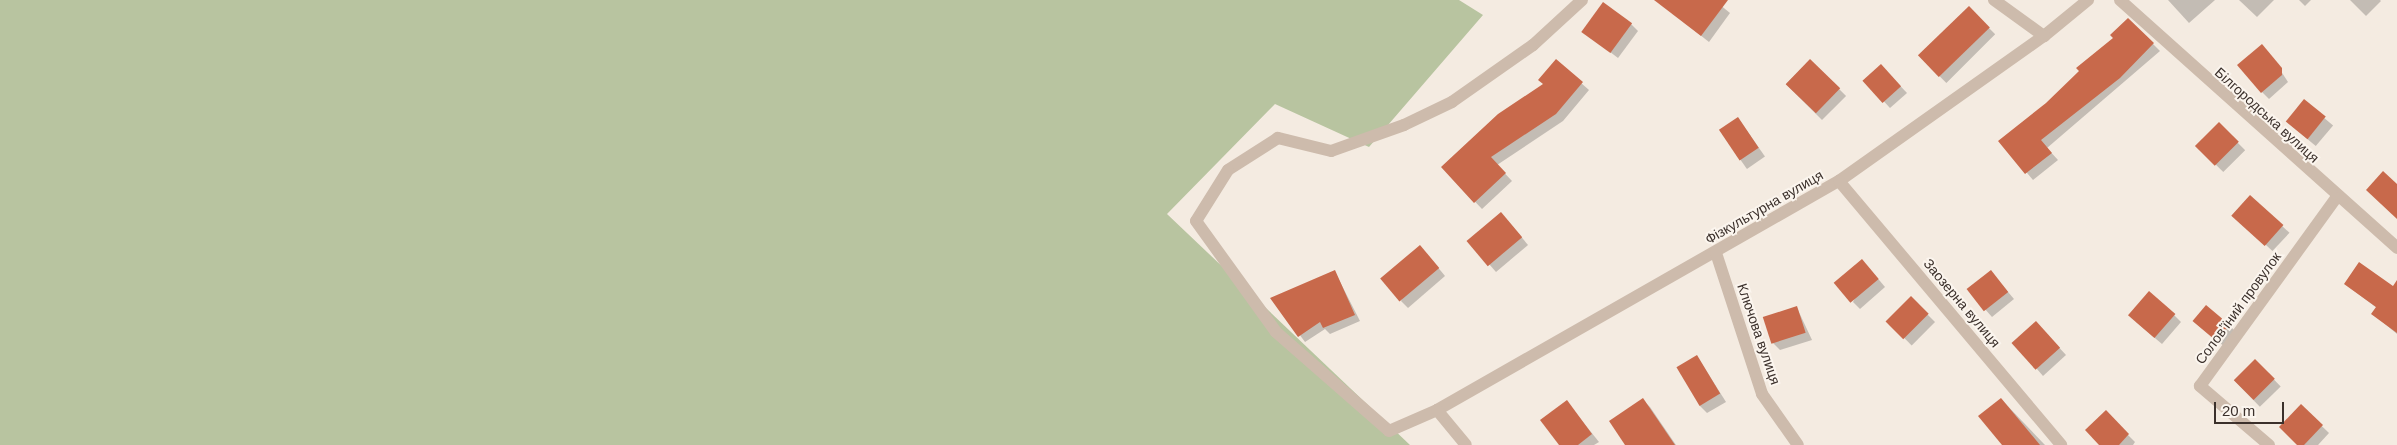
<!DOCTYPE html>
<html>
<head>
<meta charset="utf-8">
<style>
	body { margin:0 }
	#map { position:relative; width:2397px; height:445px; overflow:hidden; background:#f4ebe1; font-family:Arial,sans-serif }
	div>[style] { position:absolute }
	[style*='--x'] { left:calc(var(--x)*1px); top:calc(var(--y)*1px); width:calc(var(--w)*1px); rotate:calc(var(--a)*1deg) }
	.green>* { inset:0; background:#b8c4a0 }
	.shadow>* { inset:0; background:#0003; transform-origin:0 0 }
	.building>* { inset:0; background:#c8694b; transform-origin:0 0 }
	.street>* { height:12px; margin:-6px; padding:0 6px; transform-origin:6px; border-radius:6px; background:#cdbbac }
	span { translate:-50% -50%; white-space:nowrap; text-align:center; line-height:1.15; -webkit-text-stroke:4px #fbf5ee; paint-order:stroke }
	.street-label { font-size:14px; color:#3b302b }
	.scale { position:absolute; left:2214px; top:402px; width:70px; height:22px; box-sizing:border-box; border:2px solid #3b302b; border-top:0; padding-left:6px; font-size:15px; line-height:18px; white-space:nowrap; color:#3b302b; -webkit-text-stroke:4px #fbf5ee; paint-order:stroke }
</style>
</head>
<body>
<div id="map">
	<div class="green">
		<i style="clip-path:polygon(0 0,1459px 0,1483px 15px,1369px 147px,1275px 104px,1167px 214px,1410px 445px,0 445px)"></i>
	</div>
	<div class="shadow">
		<i style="clip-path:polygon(1674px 0,1714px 0,1730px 13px,1709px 42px,1667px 9px)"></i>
		<i style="clip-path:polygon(2168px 0,2215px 0,2189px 23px)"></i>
		<i style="clip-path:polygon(2239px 0,2274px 0,2257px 17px)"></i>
		<i style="clip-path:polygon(2299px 0,2311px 0,2305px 6px)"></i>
		<i style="clip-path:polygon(2350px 0,2380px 0,2381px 1px,2366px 16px)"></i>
		<i style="left:1969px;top:8px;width:37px;height:69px;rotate:45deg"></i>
		<i style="clip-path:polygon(2128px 19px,2160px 51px,2047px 148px,2058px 160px,2033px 180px,2000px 141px,2046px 104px,2115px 38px)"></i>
		<i style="clip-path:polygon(1631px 24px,1638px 31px,1618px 58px,1584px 32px)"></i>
		<i style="clip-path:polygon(2269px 53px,2288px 82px,2269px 99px,2262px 92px)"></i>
		<i style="left:1810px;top:60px;width:51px;height:34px;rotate:45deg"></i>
		<i style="clip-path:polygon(1556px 61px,1589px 90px,1563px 121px,1497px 165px,1512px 181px,1482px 209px,1443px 168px,1544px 85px)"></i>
		<i style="clip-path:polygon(1888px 73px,1907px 93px,1890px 108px,1865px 81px)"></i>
		<i style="left:2304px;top:101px;width:38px;height:27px;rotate:40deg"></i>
		<i style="left:1738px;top:118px;width:47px;height:22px;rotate:55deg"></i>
		<i style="left:2219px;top:124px;width:37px;height:31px;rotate:45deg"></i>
		<i style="left:2250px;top:196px;width:54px;height:25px;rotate:43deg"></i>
		<i style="clip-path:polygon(1508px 221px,1528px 245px,1496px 272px,1469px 241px)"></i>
		<i style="clip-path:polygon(1427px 254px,1445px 276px,1408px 308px,1401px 301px)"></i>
		<i style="clip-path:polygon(1869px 268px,1885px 287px,1860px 309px,1853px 302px)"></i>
		<i style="clip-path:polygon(1335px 272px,1360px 321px,1330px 334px,1325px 329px,1305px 342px,1273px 299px)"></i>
		<i style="clip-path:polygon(1997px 279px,2014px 299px,1992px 317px,1968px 290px)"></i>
		<i style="clip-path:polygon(2397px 282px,2397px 334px,2373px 314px,2377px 308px,2345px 284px,2393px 287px)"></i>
		<i style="left:1911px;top:298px;width:34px;height:33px;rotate:45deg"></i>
		<i style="clip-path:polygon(1797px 308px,1812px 340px,1780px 350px,1773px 343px)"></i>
		<i style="clip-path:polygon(2174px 315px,2181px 322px,2162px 344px,2136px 322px)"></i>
		<i style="clip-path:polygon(2194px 322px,2229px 325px,2236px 332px,2225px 347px)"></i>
		<i style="clip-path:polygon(2043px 330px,2066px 355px,2043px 376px,2037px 369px)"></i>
		<i style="clip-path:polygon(1697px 356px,1726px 402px,1707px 413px,1700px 406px)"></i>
		<i style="left:2255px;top:360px;width:37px;height:29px;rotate:46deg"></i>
		<i style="clip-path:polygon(2001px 399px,2045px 445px,2008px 445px)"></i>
		<i style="clip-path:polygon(1643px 400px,1650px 407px,1676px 445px,1627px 445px)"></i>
		<i style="clip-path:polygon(1567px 402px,1599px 442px,1594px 445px,1560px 445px)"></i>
		<i style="clip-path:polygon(2301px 406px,2329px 433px,2318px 445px,2299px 445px)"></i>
		<i style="clip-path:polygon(2105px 412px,2135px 442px,2133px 445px,2101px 445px)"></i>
	</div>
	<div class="building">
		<i style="clip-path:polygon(1654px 0,1728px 0,1701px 36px)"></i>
		<i style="left:1603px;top:2px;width:36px;height:37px;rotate:36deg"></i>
		<i style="left:1969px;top:6px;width:30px;height:71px;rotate:46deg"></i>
		<i style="clip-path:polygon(2128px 18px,2154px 43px,2120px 78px,2041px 140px,2052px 153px,2025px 174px,1998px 141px,2046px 103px,2079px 71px,2076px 68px,2113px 38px,2110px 35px)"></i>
		<i style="clip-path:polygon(2262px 44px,2282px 68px,2282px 75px,2261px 93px,2237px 65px)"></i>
		<i style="clip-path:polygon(1556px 59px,1583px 82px,1556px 114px,1491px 157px,1506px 173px,1474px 203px,1441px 167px,1498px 114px,1543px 84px,1538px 80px)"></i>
		<i style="left:1810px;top:59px;width:42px;height:35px;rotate:44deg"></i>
		<i style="left:1881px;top:64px;width:30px;height:25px;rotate:48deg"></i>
		<i style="left:2304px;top:99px;width:28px;height:29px;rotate:39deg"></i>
		<i style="left:1738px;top:117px;width:37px;height:23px;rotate:56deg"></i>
		<i style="left:2219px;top:122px;width:28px;height:34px;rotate:45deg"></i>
		<i style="clip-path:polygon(2383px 171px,2397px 184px,2397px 219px,2366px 190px)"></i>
		<i style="left:2250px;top:195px;width:45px;height:28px;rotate:42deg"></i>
		<i style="left:1501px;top:212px;width:33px;height:45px;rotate:50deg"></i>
		<i style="left:1420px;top:245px;width:30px;height:52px;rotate:50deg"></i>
		<i style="left:1862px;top:259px;width:26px;height:37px;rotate:50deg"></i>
		<i style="clip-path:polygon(2359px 262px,2393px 286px,2397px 280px,2397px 333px,2371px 314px,2376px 307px,2344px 284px)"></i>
		<i style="clip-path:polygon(1335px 270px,1355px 315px,1323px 328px,1320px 322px,1298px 337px,1270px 298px)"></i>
		<i style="left:1991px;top:270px;width:28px;height:31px;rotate:52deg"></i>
		<i style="left:2149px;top:291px;width:35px;height:32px;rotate:41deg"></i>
		<i style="left:1911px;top:296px;width:25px;height:36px;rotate:45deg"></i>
		<i style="left:2206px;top:305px;width:31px;height:21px;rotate:40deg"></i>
		<i style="left:1797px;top:306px;width:28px;height:36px;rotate:72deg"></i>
		<i style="left:2036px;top:321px;width:36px;height:33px;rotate:48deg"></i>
		<i style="left:1697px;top:355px;width:45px;height:24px;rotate:59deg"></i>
		<i style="left:2255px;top:359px;width:28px;height:30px;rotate:45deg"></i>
		<i style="clip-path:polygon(1643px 398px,1675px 445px,1625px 445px,1609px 421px)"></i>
		<i style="clip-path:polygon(2001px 398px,2040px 445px,2002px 445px,1978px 416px)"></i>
		<i style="clip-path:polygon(1567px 400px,1592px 434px,1578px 445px,1559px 445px,1540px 420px)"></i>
		<i style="clip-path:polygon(2301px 404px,2323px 425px,2304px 445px,2297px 445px,2279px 427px)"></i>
		<i style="clip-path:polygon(2106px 410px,2129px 434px,2119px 445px,2099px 445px,2085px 430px)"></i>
	</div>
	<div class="street">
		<i style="--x:1582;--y:0;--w:67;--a:137.4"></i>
		<i style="--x:1533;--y:45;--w:99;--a:144.9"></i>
		<i style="--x:1452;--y:102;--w:53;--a:154.4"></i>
		<i style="--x:1404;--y:125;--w:77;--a:160.4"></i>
		<i style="--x:1331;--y:151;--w:55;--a:-166.2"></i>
		<i style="--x:1278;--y:138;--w:59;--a:147.4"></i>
		<i style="--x:1228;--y:170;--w:60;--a:122.1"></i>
		<i style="--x:1196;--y:221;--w:137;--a:54.2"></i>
		<i style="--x:1276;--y:332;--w:150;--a:41.2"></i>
		<i style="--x:1389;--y:431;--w:52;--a:-23.6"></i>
		<i style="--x:1437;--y:410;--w:463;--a:-29.7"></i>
		<i style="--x:1839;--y:181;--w:251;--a:-35.3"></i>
		<i style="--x:2044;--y:36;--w:57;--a:-39.3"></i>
		<i style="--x:1994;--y:0;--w:62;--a:35.8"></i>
		<i style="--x:2120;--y:0;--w:372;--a:41.8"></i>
		<i style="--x:1839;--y:181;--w:345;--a:49.9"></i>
		<i style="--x:1716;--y:253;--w:148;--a:71.9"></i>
		<i style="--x:1762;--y:394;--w:62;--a:54.8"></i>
		<i style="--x:1437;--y:410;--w:45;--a:50.4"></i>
		<i style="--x:2269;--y:445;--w:91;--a:-139.5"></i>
		<i style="--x:2200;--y:386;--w:232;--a:-54.1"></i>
	</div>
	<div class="street-label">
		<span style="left:2267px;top:115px;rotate:42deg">Білгородська вулиця</span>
		<span style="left:1764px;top:207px;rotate:-30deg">Фізкультурна вулиця</span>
		<span style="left:1962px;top:303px;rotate:50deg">Заозерна вулиця</span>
		<span style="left:2238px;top:308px;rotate:-54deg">Соловʼїний провулок</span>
		<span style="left:1759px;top:334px;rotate:71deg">Ключова вулиця</span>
	</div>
	<div class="scale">20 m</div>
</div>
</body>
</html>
